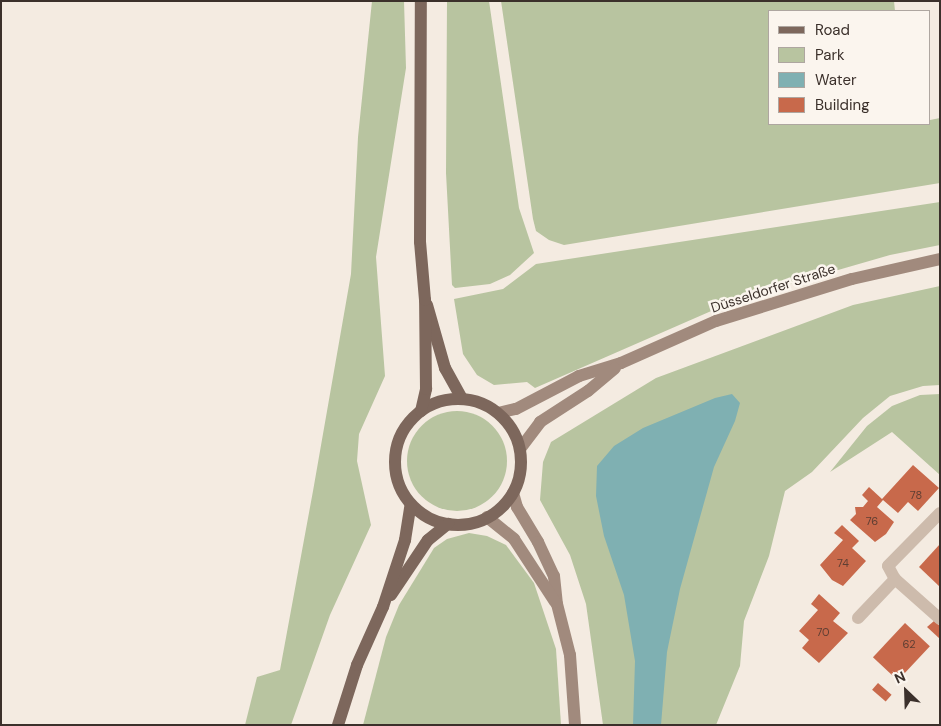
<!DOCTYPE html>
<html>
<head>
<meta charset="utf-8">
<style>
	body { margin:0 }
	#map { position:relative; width:941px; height:726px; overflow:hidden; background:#f4ebe1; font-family:"DM Sans",sans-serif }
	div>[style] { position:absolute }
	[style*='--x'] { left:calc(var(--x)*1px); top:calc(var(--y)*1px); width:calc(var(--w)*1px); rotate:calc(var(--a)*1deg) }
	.green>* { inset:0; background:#b8c4a0 }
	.round { border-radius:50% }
	.water>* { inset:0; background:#7fb0b2 }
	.building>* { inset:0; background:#c8694b; transform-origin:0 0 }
	.street>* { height:12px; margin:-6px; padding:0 6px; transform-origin:6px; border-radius:6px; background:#cdbbac }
	.secondary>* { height:12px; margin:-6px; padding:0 6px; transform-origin:6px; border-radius:6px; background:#a18a7d }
	.primary>* { height:12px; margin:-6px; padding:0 6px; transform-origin:6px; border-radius:6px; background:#7d675c }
	.primary>.ring { margin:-6px; padding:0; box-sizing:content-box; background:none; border:12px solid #7d675c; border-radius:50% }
	span { translate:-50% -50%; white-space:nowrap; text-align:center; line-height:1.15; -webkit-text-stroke:5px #fbf5ee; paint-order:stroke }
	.number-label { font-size:11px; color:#5e3e33 }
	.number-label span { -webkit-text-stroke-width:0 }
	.street-label { font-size:14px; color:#3b302b }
	.frame { position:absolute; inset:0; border:2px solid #3b302b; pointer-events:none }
	.legend { position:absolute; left:768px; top:10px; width:162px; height:115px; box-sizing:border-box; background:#fbf5ee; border:1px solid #aea6a0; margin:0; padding:6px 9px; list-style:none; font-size:15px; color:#3b302b }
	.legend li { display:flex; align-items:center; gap:10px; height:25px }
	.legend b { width:25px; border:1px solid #aea6a0 }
	.north { position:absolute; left:881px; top:666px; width:50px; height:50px; -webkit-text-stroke:4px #fbf5ee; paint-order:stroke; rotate:336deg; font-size:14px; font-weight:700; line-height:20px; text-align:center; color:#3b302b }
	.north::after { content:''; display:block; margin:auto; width:18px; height:22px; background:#3b302b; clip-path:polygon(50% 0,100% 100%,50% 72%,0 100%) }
</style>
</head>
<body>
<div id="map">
	<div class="green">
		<i style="clip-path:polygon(372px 1px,404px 1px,406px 68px,376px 257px,385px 376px,359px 434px,357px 461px,371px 525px,330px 615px,291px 725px,245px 725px,257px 677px,280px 670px,313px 491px,351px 274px,358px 137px)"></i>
		<i style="clip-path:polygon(447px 1px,489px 1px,519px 208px,534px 253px,510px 275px,490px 284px,455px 288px,452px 285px,446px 173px)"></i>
		<i style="clip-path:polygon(501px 1px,894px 1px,895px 11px,770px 11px,770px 124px,930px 124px,930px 120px,940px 118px,940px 183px,564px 245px,549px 240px,536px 231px,533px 219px)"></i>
		<i style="clip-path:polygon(940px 202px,940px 245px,890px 255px,741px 298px,535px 388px,527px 382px,494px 385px,477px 375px,463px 354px,454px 299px,503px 289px,536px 264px)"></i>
		<i style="clip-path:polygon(940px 286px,940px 385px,923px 386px,890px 396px,863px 418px,812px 472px,785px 491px,769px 556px,744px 621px,740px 666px,716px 725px,603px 725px,586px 604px,570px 555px,540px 500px,543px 462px,551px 442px,656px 378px,853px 305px)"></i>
		<i style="clip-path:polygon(940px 394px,940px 475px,892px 432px,830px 472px,867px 426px,892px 406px,920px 395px)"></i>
		<i class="round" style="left:407px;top:411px;width:100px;height:100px"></i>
		<i style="clip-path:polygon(469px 533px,487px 536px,506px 545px,534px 583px,556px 649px,561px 725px,363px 725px,386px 637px,399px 605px,434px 548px,447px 539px)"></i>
	</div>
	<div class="water">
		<i style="clip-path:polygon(732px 394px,740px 403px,735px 421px,714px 467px,680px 589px,667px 652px,661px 725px,633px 725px,635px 661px,624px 595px,604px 536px,596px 496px,597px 466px,614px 446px,643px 428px,715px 398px)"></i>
	</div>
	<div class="building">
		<i style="clip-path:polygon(913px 465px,939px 488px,918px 511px,908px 502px,898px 513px,883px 500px,877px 507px,894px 522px,886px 534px,875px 542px,850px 520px,856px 514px,855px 507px,863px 507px,868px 501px,862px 495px,869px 487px,882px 499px)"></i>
		<i style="clip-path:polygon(842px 525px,859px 541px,852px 548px,866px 561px,843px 586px,832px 580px,820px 565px,843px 540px,834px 533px)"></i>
		<i style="clip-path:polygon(940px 544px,940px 587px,919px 567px)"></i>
		<i style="clip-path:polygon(819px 594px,840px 613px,833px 621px,848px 633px,819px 663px,802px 648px,809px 640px,799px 631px,818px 610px,811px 604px)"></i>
		<i style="clip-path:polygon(934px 621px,940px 626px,940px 639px,927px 627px)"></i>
		<i style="left:905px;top:623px;width:34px;height:47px;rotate:43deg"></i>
		<i style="left:878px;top:683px;width:18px;height:9px;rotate:41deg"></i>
	</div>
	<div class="street">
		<i style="--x:940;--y:513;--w:74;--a:134.5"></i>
		<i style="--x:888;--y:566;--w:15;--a:62"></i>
		<i style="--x:895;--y:579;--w:60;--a:41.6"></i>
		<i style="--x:858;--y:618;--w:54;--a:-46.5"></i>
	</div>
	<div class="secondary">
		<i style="--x:498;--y:413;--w:18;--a:-13"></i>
		<i style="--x:516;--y:409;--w:71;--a:-27.6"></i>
		<i style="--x:579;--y:376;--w:44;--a:-17.2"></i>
		<i style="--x:621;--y:363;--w:104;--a:-23.9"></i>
		<i style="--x:716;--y:321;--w:142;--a:-17.2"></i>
		<i style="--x:852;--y:279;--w:90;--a:-12.8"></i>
		<i style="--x:520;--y:449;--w:34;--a:-53"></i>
		<i style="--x:540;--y:422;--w:57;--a:-32.9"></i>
		<i style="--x:588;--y:391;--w:35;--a:-40"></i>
		<i style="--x:513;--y:493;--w:15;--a:74"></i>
		<i style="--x:517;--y:507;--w:41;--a:59"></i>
		<i style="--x:538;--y:542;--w:38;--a:65"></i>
		<i style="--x:554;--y:576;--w:28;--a:84"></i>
		<i style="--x:557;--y:604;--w:53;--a:75.7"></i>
		<i style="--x:570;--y:655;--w:70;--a:85.9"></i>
		<i style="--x:487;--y:517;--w:35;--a:39"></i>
		<i style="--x:514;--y:539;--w:75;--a:56.9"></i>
	</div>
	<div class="primary">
		<i style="--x:427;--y:305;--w:66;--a:74.1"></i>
		<i style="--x:445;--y:368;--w:35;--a:61"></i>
		<i class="ring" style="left:395px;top:399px;width:114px;height:114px"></i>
		<i style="--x:421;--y:411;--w:23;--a:-77"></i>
		<i style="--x:426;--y:389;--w:89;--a:-90.6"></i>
		<i style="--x:425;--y:300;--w:58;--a:-94.9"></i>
		<i style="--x:420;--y:242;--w:241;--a:-89.8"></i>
		<i style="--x:391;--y:595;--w:66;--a:-56.1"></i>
		<i style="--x:428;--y:540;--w:26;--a:-39"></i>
		<i style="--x:338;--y:725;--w:63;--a:-72.4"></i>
		<i style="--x:357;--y:665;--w:64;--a:-65.9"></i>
		<i style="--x:383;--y:607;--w:71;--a:-71.8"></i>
		<i style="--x:405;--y:540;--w:36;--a:-81"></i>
	</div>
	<div class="number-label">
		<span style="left:916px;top:495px">78</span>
		<span style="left:872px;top:521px">76</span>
		<span style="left:843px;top:563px">74</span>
		<span style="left:823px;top:632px">70</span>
		<span style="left:909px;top:644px">62</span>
	</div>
	<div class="street-label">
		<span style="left:773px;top:288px;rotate:-18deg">Düsseldorfer Straße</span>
	</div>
	<div class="frame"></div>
	<ul class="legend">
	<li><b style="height:6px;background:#7d675c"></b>Road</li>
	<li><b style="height:14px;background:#b8c4a0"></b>Park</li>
	<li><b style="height:14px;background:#7fb0b2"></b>Water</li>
	<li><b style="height:14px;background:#c8694b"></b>Building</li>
	</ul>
	<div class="north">N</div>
</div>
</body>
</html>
